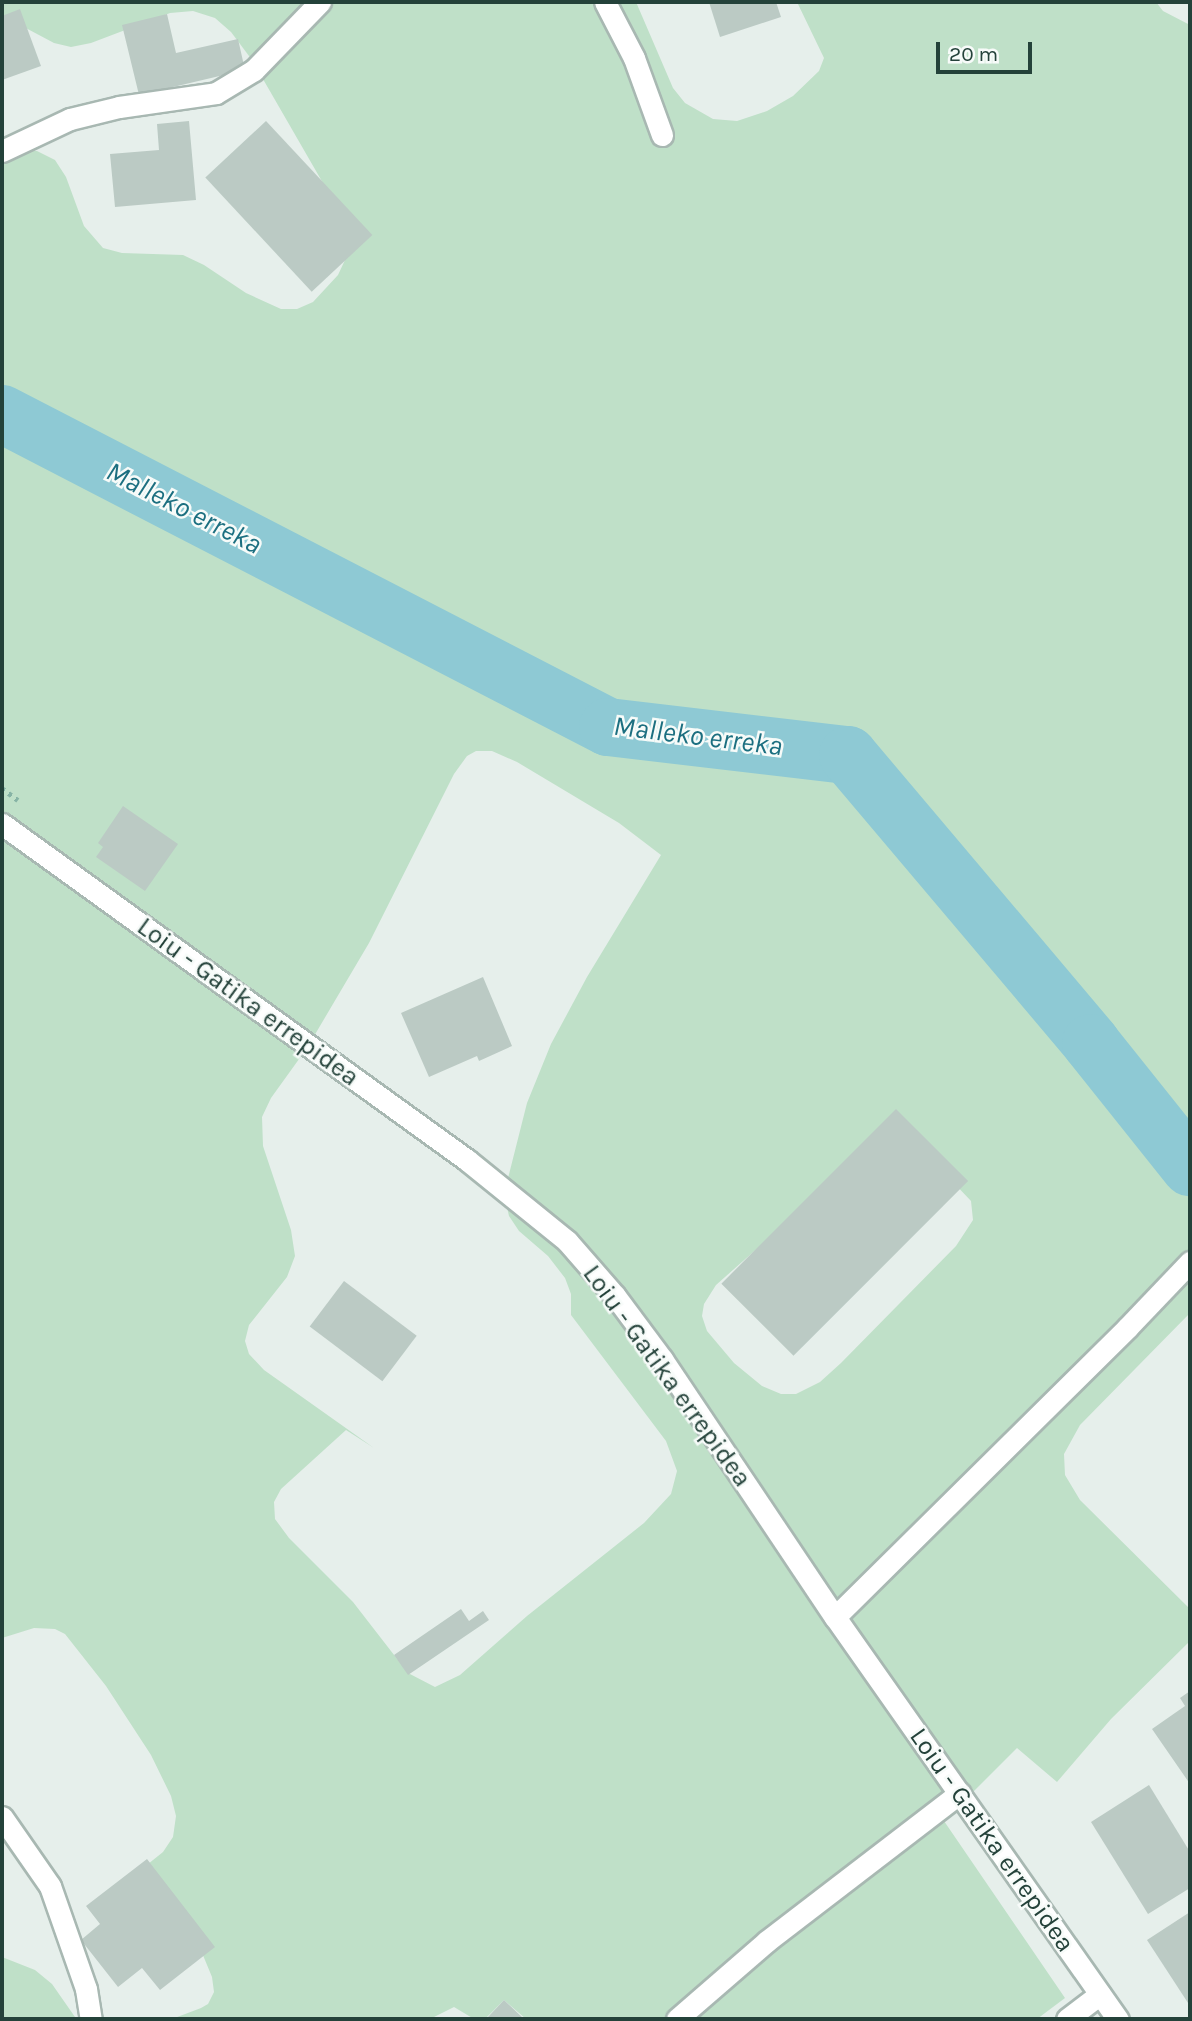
<!DOCTYPE html>
<html>
<head>
<meta charset="utf-8">
<style>
	body { margin:0 }
	#map { position:relative; width:1192px; height:2021px; overflow:hidden; background:#e6efeb; font-family:Karla,sans-serif }
	div>[style] { position:absolute }
	[style*='--x'] { left:calc(var(--x)*1px); top:calc(var(--y)*1px); width:calc(var(--w)*1px); rotate:calc(var(--a)*1deg) }
	.green>* { inset:0; background:#bfe0c8 }
	.river>* { height:58px; margin:-29px; padding:0 29px; transform-origin:29px; border-radius:29px; background:#8ec9d4 }
	.building>* { inset:0; background:#bbcac4; transform-origin:0 0 }
	.path>* { height:4.5px; margin-top:-2.25px; transform-origin:0; background:repeating-linear-gradient(90deg,#86b3a5 0 3.5px,transparent 0 8.5px) }
	.roads { filter:drop-shadow(2px 0 #a8b8b2) drop-shadow(-2px 0 #a8b8b2) drop-shadow(0 2px #a8b8b2) drop-shadow(0 -2px #a8b8b2) }
	.minor>* { height:21px; margin:-10.5px; padding:0 10.5px; transform-origin:10.5px; border-radius:10.5px; background:#fff }
	span { translate:-50% -50%; white-space:nowrap; text-align:center; line-height:1.15; -webkit-text-stroke:5px #f7fbf9; paint-order:stroke }
	.street-label { font-size:26px; color:#24423a }
	.water-label { font-size:28px; color:#1c6f80; font-style:italic }
	.frame { position:absolute; inset:0; border:4px solid #24423a; pointer-events:none }
	.scale { position:absolute; left:936px; top:42px; width:96px; height:32px; box-sizing:border-box; border:4px solid #24423a; border-top:0; padding-left:9px; font-size:21px; line-height:24px; white-space:nowrap; color:#24423a; -webkit-text-stroke:5px #f7fbf9; paint-order:stroke }
</style>
</head>
<body>
<div id="map">
	<div class="green">
		<i style="clip-path:polygon(evenodd,2px 2px,636px 2px,673px 88px,685px 103px,713px 119px,737px 121px,767px 111px,793px 96px,819px 71px,824px 58px,797px 2px,1156px 2px,1163px 11px,1190px 25px,1190px 1313px,1080px 1425px,1064px 1454px,1065px 1475px,1080px 1500px,1190px 1609px,1190px 1641px,1111px 1719px,1057px 1782px,1017px 1748px,944px 1821px,1065px 1998px,1037px 2019px,526px 2019px,504px 2000px,485px 2019px,474px 2019px,454px 2007px,430px 2019px,172px 2019px,201px 2008px,208px 2004px,214px 1992px,212px 1977px,200px 1948px,148px 1864px,163px 1852px,173px 1837px,176px 1816px,171px 1796px,151px 1755px,106px 1686px,65px 1634px,55px 1629px,34px 1628px,2px 1638px,2px 151px,37px 151px,55px 160px,66px 177px,84px 226px,103px 248px,122px 253px,183px 255px,204px 265px,246px 293px,281px 309px,297px 309px,313px 302px,338px 275px,345px 260px,331px 197px,252px 60px,231px 32px,215px 18px,193px 11px,170px 13px,91px 43px,71px 47px,54px 43px,22px 26px,2px 22px,2px 2px,476px 751px,492px 751px,517px 762px,619px 823px,661px 855px,587px 977px,551px 1044px,527px 1103px,504px 1194px,509px 1216px,519px 1231px,548px 1256px,565px 1278px,571px 1294px,571px 1315px,666px 1441px,677px 1471px,671px 1494px,644px 1523px,527px 1616px,460px 1675px,435px 1687px,408px 1673px,353px 1602px,289px 1538px,275px 1519px,274px 1502px,281px 1489px,346px 1430px,374px 1448px,264px 1370px,249px 1354px,245px 1341px,249px 1325px,287px 1277px,295px 1256px,291px 1230px,263px 1146px,262px 1117px,271px 1098px,307px 1048px,369px 943px,454px 774px,467px 756px,476px 751px,2px 2px,935px 1163px,971px 1201px,973px 1220px,956px 1246px,841px 1363px,820px 1382px,796px 1394px,781px 1394px,762px 1386px,734px 1363px,707px 1331px,702px 1316px,704px 1304px,716px 1285px,840px 1175px,935px 1163px)"></i>
		<i style="clip-path:polygon(2px 1957px,35px 1970px,52px 1984px,75px 2017px,82px 2019px,2px 2019px)"></i>
	</div>
	<div class="river">
		<i style="--x:2;--y:414;--w:682;--a:27.32"></i>
		<i style="--x:608;--y:727;--w:242;--a:6.7"></i>
		<i style="--x:848;--y:755;--w:377;--a:49.8"></i>
		<i style="--x:1091;--y:1043;--w:159;--a:51.4"></i>
	</div>
	<div class="building">
		<i style="clip-path:polygon(709px 2px,776px 2px,781px 17px,720px 37px)"></i>
		<i style="clip-path:polygon(20px 9px,41px 66px,2px 80px,2px 16px)"></i>
		<i style="clip-path:polygon(167px 14px,176px 53px,238px 39px,245px 70px,139px 95px,122px 25px)"></i>
		<i style="clip-path:polygon(189px 121px,196px 200px,115px 207px,110px 154px,159px 150px,157px 124px)"></i>
		<i style="left:266px;top:121px;width:156px;height:83px;rotate:47deg"></i>
		<i style="clip-path:polygon(123px 806px,178px 844px,145px 891px,96px 857px,103px 847px,98px 843px)"></i>
		<i style="clip-path:polygon(483px 977px,512px 1046px,479px 1061px,477px 1056px,429px 1077px,401px 1013px)"></i>
		<i style="left:896px;top:1109px;width:102px;height:247px;rotate:45deg"></i>
		<i style="left:344px;top:1281px;width:91px;height:57px;rotate:37deg"></i>
		<i style="clip-path:polygon(461px 1609px,469px 1621px,483px 1611px,489px 1620px,408px 1675px,394px 1655px)"></i>
		<i style="clip-path:polygon(1190px 1691px,1190px 1784px,1152px 1729px,1185px 1706px,1180px 1698px)"></i>
		<i style="clip-path:polygon(1149px 1785px,1190px 1852px,1190px 1888px,1148px 1914px,1091px 1822px)"></i>
		<i style="clip-path:polygon(147px 1859px,215px 1947px,160px 1990px,142px 1968px,118px 1987px,81px 1940px,100px 1924px,86px 1906px)"></i>
		<i style="clip-path:polygon(1190px 1912px,1190px 2006px,1147px 1940px)"></i>
		<i style="clip-path:polygon(504px 2000px,524px 2019px,490px 2019px,488px 2017px)"></i>
	</div>
	<div class="path">
		<i style="--x:2;--y:788;--w:20;--a:37"></i>
	</div>
	<div class="roads">
		<div class="minor">
			<i style="--x:605;--y:2;--w:63;--a:62.6"></i>
			<i style="--x:634;--y:58;--w:82;--a:70"></i>
			<i style="--x:2;--y:151;--w:75;--a:-25.2"></i>
			<i style="--x:70;--y:119;--w:50;--a:-13.8"></i>
			<i style="--x:119;--y:107;--w:98;--a:-8.2"></i>
			<i style="--x:216;--y:93;--w:44;--a:-31.2"></i>
			<i style="--x:254;--y:70;--w:95;--a:-45.9"></i>
			<i style="--x:2;--y:824;--w:574;--a:35.85"></i>
			<i style="--x:467;--y:1160;--w:129;--a:39"></i>
			<i style="--x:567;--y:1241;--w:73;--a:48.9"></i>
			<i style="--x:615;--y:1296;--w:79;--a:53.3"></i>
			<i style="--x:662;--y:1359;--w:311;--a:56.2"></i>
			<i style="--x:835;--y:1617;--w:492;--a:54.9"></i>
			<i style="--x:835;--y:1617;--w:412;--a:-44.7"></i>
			<i style="--x:1128;--y:1327;--w:90;--a:-46.4"></i>
			<i style="--x:2;--y:1817;--w:84;--a:55.2"></i>
			<i style="--x:50;--y:1886;--w:109;--a:70.7"></i>
			<i style="--x:86;--y:1989;--w:30;--a:81"></i>
			<i style="--x:677;--y:2019;--w:119;--a:-40.9"></i>
			<i style="--x:767;--y:1941;--w:243;--a:-37.5"></i>
			<i style="--x:1067;--y:2019;--w:41;--a:-37.1"></i>
		</div>
	</div>
	<div class="street-label">
		<span style="left:248px;top:1002px;rotate:36deg">Loiu - Gatika errepidea</span>
		<span style="left:667px;top:1376px;rotate:54deg">Loiu - Gatika errepidea</span>
		<span style="left:992px;top:1840px;rotate:55deg">Loiu - Gatika errepidea</span>
	</div>
	<div class="water-label">
		<span style="left:184px;top:508px;rotate:27deg">Malleko erreka</span>
		<span style="left:698px;top:736px;rotate:7deg">Malleko erreka</span>
	</div>
	<div class="frame"></div>
	<div class="scale">20 m</div>
</div>
</body>
</html>
